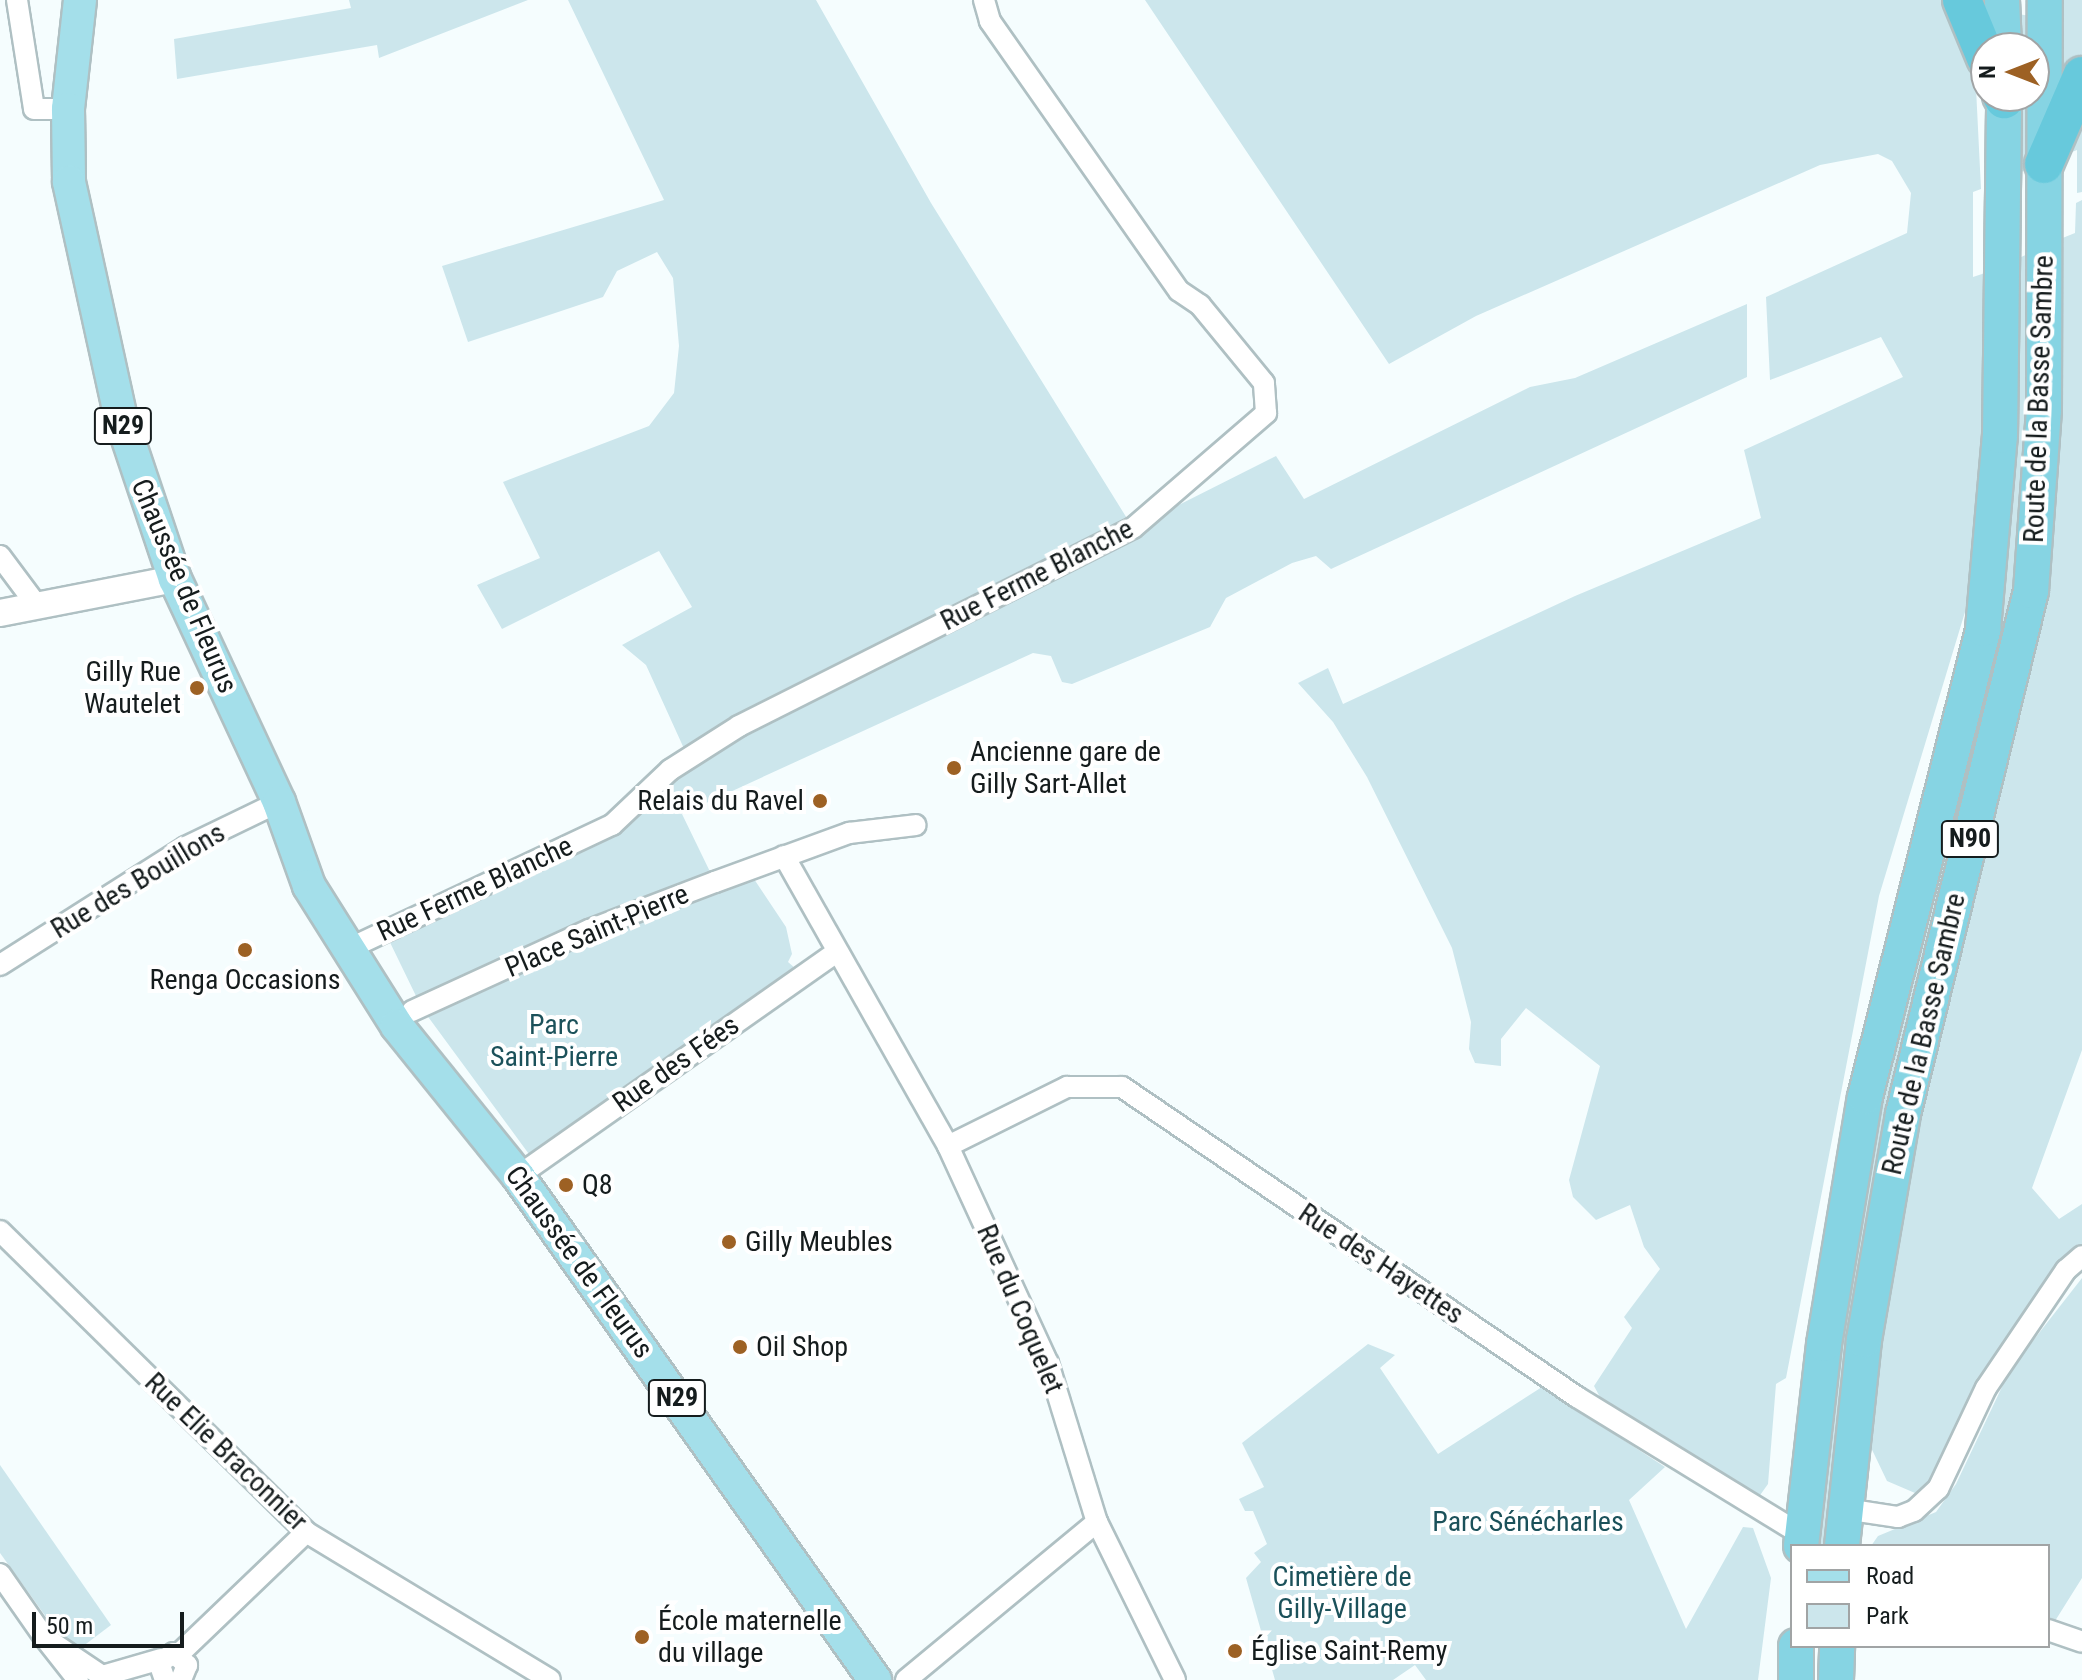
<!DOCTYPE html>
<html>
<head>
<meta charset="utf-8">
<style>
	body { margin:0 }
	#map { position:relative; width:2082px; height:1680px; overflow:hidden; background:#f5fdfe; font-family:"Roboto Condensed",sans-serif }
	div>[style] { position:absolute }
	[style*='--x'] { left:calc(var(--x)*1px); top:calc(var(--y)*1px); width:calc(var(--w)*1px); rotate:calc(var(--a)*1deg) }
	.green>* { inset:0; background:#cce6ec; transform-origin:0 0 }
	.roads { filter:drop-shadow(2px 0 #afc0c3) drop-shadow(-2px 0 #afc0c3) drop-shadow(0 2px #afc0c3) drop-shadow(0 -2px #afc0c3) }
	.minor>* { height:20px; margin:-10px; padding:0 10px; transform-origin:10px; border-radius:10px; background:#fff }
	.tertiary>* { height:26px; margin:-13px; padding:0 13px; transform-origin:13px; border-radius:13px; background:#fff }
	.primary>* { height:32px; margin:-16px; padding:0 16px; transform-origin:16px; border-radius:16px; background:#a4dfea }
	.trunk>* { height:34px; margin:-17px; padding:0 17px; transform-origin:17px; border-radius:17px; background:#86d4e3 }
	.motorway>* { height:38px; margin:-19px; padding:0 19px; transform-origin:19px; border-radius:19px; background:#67c9dc }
	.dots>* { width:22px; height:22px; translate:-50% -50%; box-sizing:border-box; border:4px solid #fff; border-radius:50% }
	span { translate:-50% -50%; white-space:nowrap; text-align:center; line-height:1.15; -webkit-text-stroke:8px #fff; paint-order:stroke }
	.shield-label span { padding:2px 6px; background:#fff; border:2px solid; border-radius:6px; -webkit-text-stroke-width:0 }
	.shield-label { font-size:26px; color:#151c1d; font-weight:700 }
	.street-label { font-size:28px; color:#151c1d }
	.poi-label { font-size:28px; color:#151c1d }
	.right { translate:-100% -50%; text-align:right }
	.left { translate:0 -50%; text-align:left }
	.park-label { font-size:28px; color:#1b515a }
	.legend { position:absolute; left:1790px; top:1544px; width:260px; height:104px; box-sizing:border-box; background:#fff; border:2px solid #a1a4a5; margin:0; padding:10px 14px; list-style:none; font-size:24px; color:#151c1d }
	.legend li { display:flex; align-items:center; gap:16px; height:40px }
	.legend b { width:40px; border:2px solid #a1a4a5 }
	.north { position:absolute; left:1970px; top:32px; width:80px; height:80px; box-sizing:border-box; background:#fff; border:2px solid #a1a4a5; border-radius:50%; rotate:270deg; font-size:22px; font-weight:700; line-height:32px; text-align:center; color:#151c1d }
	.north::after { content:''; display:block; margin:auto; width:28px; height:36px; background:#9d6124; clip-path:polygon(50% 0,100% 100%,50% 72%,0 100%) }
	.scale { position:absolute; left:32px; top:1612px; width:152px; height:36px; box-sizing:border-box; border:4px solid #151c1d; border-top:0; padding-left:10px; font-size:24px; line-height:28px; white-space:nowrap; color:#151c1d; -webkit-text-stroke:6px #fff; paint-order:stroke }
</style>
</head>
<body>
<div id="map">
	<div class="green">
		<i style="clip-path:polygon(349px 0,528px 0,379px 58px,377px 45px,177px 79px,174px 39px,351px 8px)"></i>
		<i style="clip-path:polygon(568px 0,816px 0,931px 203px,1133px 528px,1276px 456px,1304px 499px,1530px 387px,1575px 378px,1747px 304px,1747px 377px,1331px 569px,1316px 556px,1292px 563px,1226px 598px,1210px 627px,1072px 684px,1062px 682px,1051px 656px,1033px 653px,682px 814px,715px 882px,750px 873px,786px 927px,792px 954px,788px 962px,803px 975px,534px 1161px,426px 1014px,440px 998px,416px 996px,384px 930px,595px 838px,686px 753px,646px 665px,622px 645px,692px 607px,659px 551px,502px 629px,477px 585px,540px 558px,503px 482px,649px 426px,674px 393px,679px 346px,673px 278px,657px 252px,617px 271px,603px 297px,468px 342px,442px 266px,664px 200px)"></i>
		<i style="clip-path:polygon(1145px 0,1946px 0,1965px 45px,1976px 88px,1981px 189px,1973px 192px,1973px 277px,1985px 273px,1984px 478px,1965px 612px,1879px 896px,1786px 1378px,1776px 1384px,1768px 1484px,1758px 1498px,1601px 1399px,1594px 1386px,1632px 1328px,1624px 1317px,1660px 1269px,1644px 1247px,1630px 1205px,1596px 1220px,1573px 1197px,1569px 1180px,1600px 1066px,1526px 1008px,1501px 1039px,1501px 1066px,1475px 1063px,1469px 1049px,1471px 1022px,1452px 948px,1367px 777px,1333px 722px,1298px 683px,1328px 668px,1343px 704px,1575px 596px,1761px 518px,1744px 450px,1903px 377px,1881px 337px,1770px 380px,1766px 297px,1907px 233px,1911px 193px,1892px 161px,1878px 154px,1820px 165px,1476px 316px,1389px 364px)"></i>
		<i style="clip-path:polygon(2054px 0,2082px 0,2082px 59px,2061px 88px)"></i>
		<i style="left:2012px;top:13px;width:20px;height:35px;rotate:9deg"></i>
		<i style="clip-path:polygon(2013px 96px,2034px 96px,2036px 166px,2014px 175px)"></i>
		<i style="clip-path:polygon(2082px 106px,2082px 192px,2077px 193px,2077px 150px,2062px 156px)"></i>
		<i style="clip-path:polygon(2082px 200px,2082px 1050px,2032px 1188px,2059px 1219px,2082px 1204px,2082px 1264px,2046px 1299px,1929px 1499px,1887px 1481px,1864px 1433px,1919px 1105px,2041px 598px,2055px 241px,2075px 233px,2076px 203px)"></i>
		<i style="clip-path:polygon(2034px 251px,2027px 521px,1832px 1546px,1810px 1546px,1851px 1229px,1954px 790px,2017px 259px)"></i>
		<i style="clip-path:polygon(2082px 1278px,2082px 1578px,2055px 1621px,2048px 1619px,2048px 1546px,1871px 1546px,1878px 1536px,1936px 1512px,1956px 1484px,2010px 1370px)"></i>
		<i style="clip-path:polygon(1368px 1344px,1395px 1355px,1380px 1368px,1438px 1454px,1542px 1387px,1665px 1467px,1629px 1500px,1686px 1629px,1743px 1527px,1753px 1528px,1771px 1578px,1758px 1680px,1426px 1680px,1415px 1665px,1393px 1680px,1275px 1680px,1246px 1578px,1261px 1562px,1254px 1553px,1267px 1544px,1253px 1511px,1245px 1511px,1239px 1499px,1264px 1487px,1242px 1443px)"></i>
		<i style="clip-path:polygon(0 1465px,111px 1625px,78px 1650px,67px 1646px,0 1553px)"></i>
	</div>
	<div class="roads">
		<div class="minor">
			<i style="--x:17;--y:0;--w:110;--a:81.1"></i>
			<i style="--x:34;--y:109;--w:34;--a:0"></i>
			<i style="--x:0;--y:556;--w:59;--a:53.3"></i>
			<i style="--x:784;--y:856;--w:333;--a:60.5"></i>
			<i style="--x:948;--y:1146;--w:239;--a:65.3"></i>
			<i style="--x:1048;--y:1363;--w:166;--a:72.9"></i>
			<i style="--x:1097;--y:1522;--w:176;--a:63.7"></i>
			<i style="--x:346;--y:950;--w:294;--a:-25.2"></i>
			<i style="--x:612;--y:825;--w:80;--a:-43.5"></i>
			<i style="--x:670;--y:770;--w:82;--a:-32.5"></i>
			<i style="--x:739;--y:726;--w:441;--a:-26.7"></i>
			<i style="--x:1133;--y:528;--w:176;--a:-40.8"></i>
			<i style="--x:1266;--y:413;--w:30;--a:-94"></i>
			<i style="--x:1264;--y:383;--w:101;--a:-129.4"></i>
			<i style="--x:1200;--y:305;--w:25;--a:-146"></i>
			<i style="--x:1179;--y:291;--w:330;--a:-125"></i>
			<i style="--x:990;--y:21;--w:22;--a:-106"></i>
			<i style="--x:0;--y:965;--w:220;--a:-32.4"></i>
			<i style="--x:186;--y:847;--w:103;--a:-25.8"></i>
			<i style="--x:412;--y:1011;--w:195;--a:-24.6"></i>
			<i style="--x:589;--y:930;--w:135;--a:-20.9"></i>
			<i style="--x:715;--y:882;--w:143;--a:-20.1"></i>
			<i style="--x:849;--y:833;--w:67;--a:-6.8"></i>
			<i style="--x:948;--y:1146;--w:133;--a:-26.4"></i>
			<i style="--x:1067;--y:1087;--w:55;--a:0"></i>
			<i style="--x:1122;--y:1087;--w:551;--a:34.27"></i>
			<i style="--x:1577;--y:1397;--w:264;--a:31.5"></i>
			<i style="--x:518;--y:1176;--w:388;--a:-35.1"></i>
			<i style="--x:0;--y:1231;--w:429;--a:44.5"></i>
			<i style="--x:306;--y:1532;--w:285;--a:31.2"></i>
			<i style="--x:1845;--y:1509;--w:54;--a:8.6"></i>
			<i style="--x:1898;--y:1517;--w:17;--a:-21"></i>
			<i style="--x:1914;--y:1511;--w:33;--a:-43"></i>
			<i style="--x:1938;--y:1489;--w:112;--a:-64.6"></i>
			<i style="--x:1986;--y:1388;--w:143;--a:-55.9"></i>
			<i style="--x:2066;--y:1270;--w:21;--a:-41"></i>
			<i style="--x:0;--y:1574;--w:77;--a:55.1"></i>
			<i style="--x:2048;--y:1630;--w:36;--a:19"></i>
			<i style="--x:179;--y:1654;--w:176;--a:-43.8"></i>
			<i style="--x:78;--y:1680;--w:55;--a:-128.3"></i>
			<i style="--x:44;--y:1637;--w:70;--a:33.9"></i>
			<i style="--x:102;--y:1676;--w:61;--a:-16.1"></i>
			<i style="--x:165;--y:1680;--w:18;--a:-109"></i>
			<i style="--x:159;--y:1663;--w:18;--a:-34"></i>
			<i style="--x:174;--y:1653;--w:18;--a:43"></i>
			<i style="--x:187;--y:1665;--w:16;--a:112"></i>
			<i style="--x:906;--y:1680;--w:248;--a:-39.6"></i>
		</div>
		<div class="tertiary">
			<i style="--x:0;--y:613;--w:178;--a:-11"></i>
		</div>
		<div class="primary">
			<i style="--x:80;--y:0;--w:110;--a:96.3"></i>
			<i style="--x:68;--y:109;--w:73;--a:89.2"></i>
			<i style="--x:69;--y:182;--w:242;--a:77.6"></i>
			<i style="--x:121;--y:418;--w:170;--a:71.5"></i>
			<i style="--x:175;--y:579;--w:246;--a:65"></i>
			<i style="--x:279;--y:802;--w:89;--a:70.3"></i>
			<i style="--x:309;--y:886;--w:165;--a:57.8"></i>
			<i style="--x:397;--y:1026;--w:193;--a:51.1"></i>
			<i style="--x:518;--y:1176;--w:618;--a:54.69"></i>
		</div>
		<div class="trunk">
			<i style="--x:2002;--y:0;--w:48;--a:87.6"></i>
			<i style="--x:1801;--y:1546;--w:203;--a:-83.5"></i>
			<i style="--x:1824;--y:1344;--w:250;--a:-80.6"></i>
			<i style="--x:1865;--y:1097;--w:483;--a:-75.8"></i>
			<i style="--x:1983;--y:629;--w:194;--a:-85"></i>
			<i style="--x:2000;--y:436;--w:340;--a:-89.3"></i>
			<i style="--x:1842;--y:1546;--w:207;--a:-83.9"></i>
			<i style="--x:1864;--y:1340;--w:229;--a:-80.2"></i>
			<i style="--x:1903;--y:1114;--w:538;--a:-76.25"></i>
			<i style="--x:2031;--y:591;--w:181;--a:-85.9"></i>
			<i style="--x:2044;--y:410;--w:410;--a:-89.9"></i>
			<i style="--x:1796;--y:1680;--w:34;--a:-90"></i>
			<i style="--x:1836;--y:1680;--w:34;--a:-88"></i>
		</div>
		<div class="motorway">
			<i style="--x:1962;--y:0;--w:63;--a:67.5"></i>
			<i style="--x:2002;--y:96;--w:4;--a:56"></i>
			<i style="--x:2044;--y:164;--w:96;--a:-66.6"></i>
		</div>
	</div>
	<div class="dots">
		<i style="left:197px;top:688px;background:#9d6124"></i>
		<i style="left:954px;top:768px;background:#9d6124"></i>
		<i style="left:820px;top:801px;background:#9d6124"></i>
		<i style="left:245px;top:950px;background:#9d6124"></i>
		<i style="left:566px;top:1185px;background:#9d6124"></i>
		<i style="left:729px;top:1242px;background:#9d6124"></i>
		<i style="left:740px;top:1347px;background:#9d6124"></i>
		<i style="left:642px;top:1637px;background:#9d6124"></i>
		<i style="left:1235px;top:1651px;background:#9d6124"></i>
	</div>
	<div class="shield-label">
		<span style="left:123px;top:426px">N29</span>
		<span style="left:1970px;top:839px">N90</span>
		<span style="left:677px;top:1398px">N29</span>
	</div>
	<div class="street-label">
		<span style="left:2039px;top:399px;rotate:-88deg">Route de la Basse Sambre</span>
		<span style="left:1037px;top:575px;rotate:-27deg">Rue Ferme Blanche</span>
		<span style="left:184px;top:586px;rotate:67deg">Chaussée de Fleurus</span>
		<span style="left:138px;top:881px;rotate:-31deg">Rue des Bouillons</span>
		<span style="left:475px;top:889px;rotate:-25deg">Rue Ferme Blanche</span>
		<span style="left:597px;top:931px;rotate:-23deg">Place Saint-Pierre</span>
		<span style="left:1924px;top:1034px;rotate:-77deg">Route de la Basse Sambre</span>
		<span style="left:676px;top:1064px;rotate:-35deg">Rue des Fées</span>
		<span style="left:579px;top:1262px;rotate:54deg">Chaussée de Fleurus</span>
		<span style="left:1381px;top:1264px;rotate:34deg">Rue des Hayettes</span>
		<span style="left:1020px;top:1309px;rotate:67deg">Rue du Coquelet</span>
		<span style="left:226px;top:1452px;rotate:44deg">Rue Elie Braconnier</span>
	</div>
	<div class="poi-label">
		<span class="right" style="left:181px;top:688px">Gilly Rue<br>Wautelet</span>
		<span class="left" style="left:970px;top:768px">Ancienne gare de<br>Gilly Sart-Allet</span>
		<span class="right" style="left:804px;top:801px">Relais du Ravel</span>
		<span style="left:245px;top:980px">Renga Occasions</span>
		<span class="left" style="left:582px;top:1185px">Q8</span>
		<span class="left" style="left:745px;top:1242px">Gilly Meubles</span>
		<span class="left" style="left:756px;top:1347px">Oil Shop</span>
		<span class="left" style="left:658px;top:1637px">École maternelle<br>du village</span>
		<span class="left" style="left:1251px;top:1651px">Église Saint-Remy</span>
	</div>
	<div class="park-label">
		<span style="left:554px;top:1041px">Parc<br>Saint-Pierre</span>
		<span style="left:1528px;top:1522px">Parc Sénécharles</span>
		<span style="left:1342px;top:1593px">Cimetière de<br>Gilly-Village</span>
	</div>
	<ul class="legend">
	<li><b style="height:10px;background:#a4dfea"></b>Road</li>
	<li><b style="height:22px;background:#cce6ec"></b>Park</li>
	</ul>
	<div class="north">N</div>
	<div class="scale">50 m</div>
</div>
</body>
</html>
